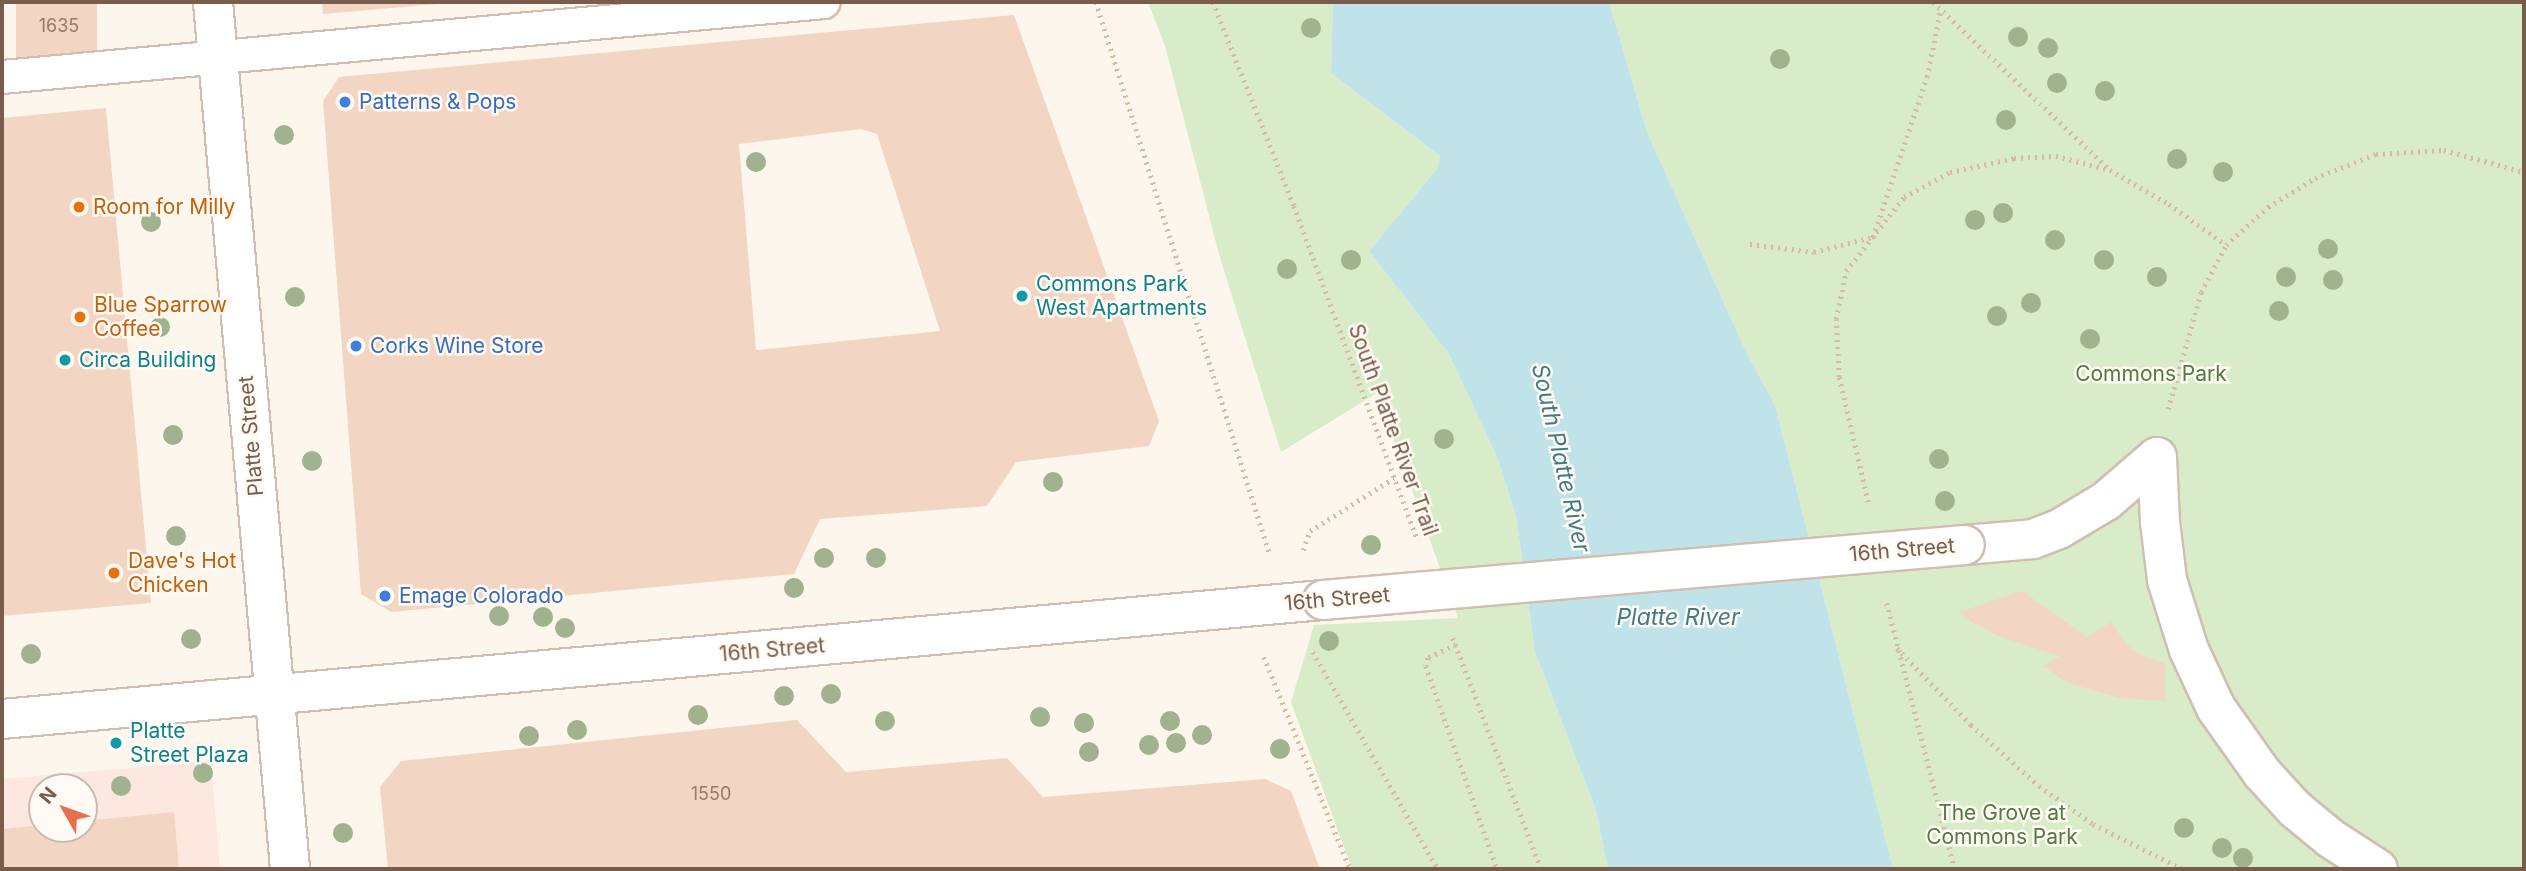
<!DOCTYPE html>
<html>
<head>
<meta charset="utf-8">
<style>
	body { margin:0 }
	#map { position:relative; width:2526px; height:871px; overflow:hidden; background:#fdf6ec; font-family:Inter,sans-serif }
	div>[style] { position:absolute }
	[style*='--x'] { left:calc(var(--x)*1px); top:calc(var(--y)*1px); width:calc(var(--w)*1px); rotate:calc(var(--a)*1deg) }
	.commercial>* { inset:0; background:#fde8e0 }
	.green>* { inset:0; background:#d8ecc9 }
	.water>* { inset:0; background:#bfe3e8 }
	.building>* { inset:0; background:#f3d5c3; transform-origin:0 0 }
	.path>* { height:4.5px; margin-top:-2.25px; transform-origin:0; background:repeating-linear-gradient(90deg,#d9b8a5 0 2px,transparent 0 7px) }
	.roads { filter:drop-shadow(2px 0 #d1beb0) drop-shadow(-2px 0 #d1beb0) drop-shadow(0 2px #d1beb0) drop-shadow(0 -2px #d1beb0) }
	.service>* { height:32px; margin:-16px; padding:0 16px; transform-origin:16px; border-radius:16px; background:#fff }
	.pedestrian>* { height:38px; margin:-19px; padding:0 19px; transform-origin:19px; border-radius:19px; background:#fff }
	.tertiary>* { height:38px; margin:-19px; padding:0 19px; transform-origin:19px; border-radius:19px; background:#fff }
	.bridges { filter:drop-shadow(2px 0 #d1beb0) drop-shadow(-2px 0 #d1beb0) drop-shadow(0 2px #d1beb0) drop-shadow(0 -2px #d1beb0) }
	.pedestrian-bridge>* { height:38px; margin:-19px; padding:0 19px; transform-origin:19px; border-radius:19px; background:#fff }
	.trees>* { width:20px; height:20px; margin:-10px; border-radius:50%; background:#a0b28e }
	.dots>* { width:19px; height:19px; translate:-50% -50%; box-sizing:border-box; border:4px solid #fffaf3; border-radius:50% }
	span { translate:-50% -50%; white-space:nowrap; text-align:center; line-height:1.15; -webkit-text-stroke:5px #fffaf3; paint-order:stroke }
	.number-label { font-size:18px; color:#987a6a }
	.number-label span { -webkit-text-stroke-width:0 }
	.shop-label { font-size:21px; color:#366cbe }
	.left { translate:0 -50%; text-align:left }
	.food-label { font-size:21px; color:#c56008 }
	.culture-label { font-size:21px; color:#0d838f }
	.park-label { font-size:21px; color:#537a41 }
	.street-label { font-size:21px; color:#7a5c4d }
	.water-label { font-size:23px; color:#437c86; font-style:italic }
	.frame { position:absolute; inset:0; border:4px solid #7a5c4d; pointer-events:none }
	.north { position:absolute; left:28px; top:773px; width:70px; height:70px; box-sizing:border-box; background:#fffaf3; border:2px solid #cabbb1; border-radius:50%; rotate:310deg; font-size:19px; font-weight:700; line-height:28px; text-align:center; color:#7a5c4d }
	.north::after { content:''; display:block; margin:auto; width:24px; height:32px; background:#e76f51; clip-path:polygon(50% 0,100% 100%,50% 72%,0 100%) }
</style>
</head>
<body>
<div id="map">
	<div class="commercial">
		<i style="clip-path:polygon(evenodd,211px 761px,220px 869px,2px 869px,2px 779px,211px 761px,42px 787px,84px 787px,84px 829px,42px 829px,42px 787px)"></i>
	</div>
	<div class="green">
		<i style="clip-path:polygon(1148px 2px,1333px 2px,1331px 73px,1440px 156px,1437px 169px,1369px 251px,1449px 354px,1498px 459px,1516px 516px,1535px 652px,1596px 810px,1608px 869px,1352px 869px,1291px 702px,1314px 625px,1458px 618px,1377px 393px,1281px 452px,1220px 258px,1165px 46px)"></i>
		<i style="clip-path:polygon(1609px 2px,2524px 2px,2524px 869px,1893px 869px,1775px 405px,1748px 356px,1647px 132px)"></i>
	</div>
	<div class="water">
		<i style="clip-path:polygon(1333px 2px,1609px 2px,1647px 132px,1748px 356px,1775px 405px,1893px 869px,1608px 869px,1596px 810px,1535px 652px,1516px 516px,1498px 459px,1449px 354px,1369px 251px,1437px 169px,1440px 156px,1331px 73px)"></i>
	</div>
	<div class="building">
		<i style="left:16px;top:2px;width:81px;height:56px"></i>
		<i style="clip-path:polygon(322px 2px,437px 2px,437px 4px,323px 14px)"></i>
		<i style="clip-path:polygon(evenodd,1014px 15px,1159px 421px,1149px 446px,1016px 462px,987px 506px,820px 519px,794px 574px,391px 612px,361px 594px,323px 101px,339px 77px,1014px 15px,861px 129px,877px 134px,940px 331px,756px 350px,739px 144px,861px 129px)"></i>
		<i style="clip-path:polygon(106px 108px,151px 603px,2px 616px,2px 118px)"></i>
		<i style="clip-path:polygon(2022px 591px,2087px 637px,2111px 622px,2126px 644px,2137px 653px,2165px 664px,2165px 701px,2119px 698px,2068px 683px,2043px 666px,2060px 656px,1998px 636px,1972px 622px,1960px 612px)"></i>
		<i style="clip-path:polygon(797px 720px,846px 772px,1007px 758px,1043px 797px,1265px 779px,1291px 791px,1320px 869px,388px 869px,380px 787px,401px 761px)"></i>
		<i style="clip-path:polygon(174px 812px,179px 869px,2px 869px,2px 829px,42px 825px,42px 829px,84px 829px,84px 821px)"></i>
	</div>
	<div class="path">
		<i style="--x:1096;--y:2;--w:580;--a:72.53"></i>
		<i style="--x:1213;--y:2;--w:219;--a:68.3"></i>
		<i style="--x:1294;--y:206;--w:357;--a:69.7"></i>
		<i style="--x:1933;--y:2;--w:244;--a:43.5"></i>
		<i style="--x:2110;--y:170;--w:68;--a:30"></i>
		<i style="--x:2169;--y:204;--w:70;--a:35.7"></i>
		<i style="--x:1750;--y:244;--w:64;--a:7.1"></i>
		<i style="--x:1814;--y:252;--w:61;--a:-14.3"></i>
		<i style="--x:1873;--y:237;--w:169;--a:-71.4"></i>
		<i style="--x:1927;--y:77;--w:66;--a:-78.7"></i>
		<i style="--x:2168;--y:409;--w:122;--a:-74.2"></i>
		<i style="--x:2201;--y:292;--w:53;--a:-62"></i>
		<i style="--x:2226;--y:245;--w:57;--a:-42.1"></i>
		<i style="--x:2268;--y:207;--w:55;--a:-31.7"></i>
		<i style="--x:2315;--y:178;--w:66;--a:-21.5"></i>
		<i style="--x:2376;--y:154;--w:68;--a:-3.4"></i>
		<i style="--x:2444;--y:150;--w:83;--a:15.4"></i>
		<i style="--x:1868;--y:502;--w:128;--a:-103.1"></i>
		<i style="--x:1839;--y:377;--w:58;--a:-93"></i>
		<i style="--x:1836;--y:319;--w:49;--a:-78.2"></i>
		<i style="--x:1846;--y:271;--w:94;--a:-51.9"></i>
		<i style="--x:1904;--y:197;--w:52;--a:-28.5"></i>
		<i style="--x:1950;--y:172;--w:66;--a:-12.3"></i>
		<i style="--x:2014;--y:158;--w:42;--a:-2.7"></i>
		<i style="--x:2056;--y:156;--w:56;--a:14.5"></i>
		<i style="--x:1303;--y:550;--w:20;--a:-70"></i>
		<i style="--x:1310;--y:531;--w:99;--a:-32.2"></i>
		<i style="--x:1887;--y:603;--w:275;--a:75.7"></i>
		<i style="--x:1453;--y:638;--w:247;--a:69.1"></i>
		<i style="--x:1456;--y:645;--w:31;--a:155"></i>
		<i style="--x:1428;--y:658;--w:8;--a:104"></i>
		<i style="--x:1426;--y:666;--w:215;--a:70.7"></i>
		<i style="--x:1897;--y:648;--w:107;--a:46.1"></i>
		<i style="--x:1971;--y:725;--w:91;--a:41.9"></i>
		<i style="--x:2039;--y:786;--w:66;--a:35.1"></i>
		<i style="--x:2093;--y:824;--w:101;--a:26.6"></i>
		<i style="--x:1313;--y:652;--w:250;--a:60.1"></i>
		<i style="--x:1264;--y:657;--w:229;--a:67.9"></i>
	</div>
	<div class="roads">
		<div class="service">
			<i style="--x:2;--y:77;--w:825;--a:-5.21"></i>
		</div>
		<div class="pedestrian">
			<i style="--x:2157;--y:457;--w:65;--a:87.4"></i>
			<i style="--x:2160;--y:522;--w:58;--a:83.1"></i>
			<i style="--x:2167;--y:580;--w:73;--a:72.6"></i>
			<i style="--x:2189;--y:650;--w:64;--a:65"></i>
			<i style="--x:2216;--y:708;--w:80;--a:54.7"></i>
			<i style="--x:2262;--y:773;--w:49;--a:47.5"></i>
			<i style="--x:2295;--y:809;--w:45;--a:39.6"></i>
			<i style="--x:2330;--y:838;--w:57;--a:32.9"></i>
			<i style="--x:1965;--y:545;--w:68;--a:-5"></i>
			<i style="--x:2033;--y:539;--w:28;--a:-21"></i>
			<i style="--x:2059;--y:529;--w:55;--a:-30.8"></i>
			<i style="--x:2106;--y:501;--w:67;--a:-40.8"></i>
			<i style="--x:2;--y:719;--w:1326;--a:-5.15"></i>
		</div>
		<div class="tertiary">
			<i style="--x:213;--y:2;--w:870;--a:84.92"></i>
		</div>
	</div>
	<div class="bridges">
		<div class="pedestrian-bridge">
			<i style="--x:1323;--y:600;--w:644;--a:-4.9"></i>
		</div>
	</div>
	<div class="trees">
		<i style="left:1311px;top:28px"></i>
		<i style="left:2018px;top:37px"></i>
		<i style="left:2048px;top:48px"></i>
		<i style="left:1780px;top:59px"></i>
		<i style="left:2057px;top:83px"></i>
		<i style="left:2105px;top:91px"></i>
		<i style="left:2006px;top:120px"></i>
		<i style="left:284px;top:135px"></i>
		<i style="left:2177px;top:159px"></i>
		<i style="left:756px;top:162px"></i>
		<i style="left:2223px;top:172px"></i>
		<i style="left:2003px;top:213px"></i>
		<i style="left:1975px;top:220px"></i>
		<i style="left:151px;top:222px"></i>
		<i style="left:2055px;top:240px"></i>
		<i style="left:2328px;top:249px"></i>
		<i style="left:1351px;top:260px"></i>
		<i style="left:2104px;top:260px"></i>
		<i style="left:1287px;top:269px"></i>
		<i style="left:2157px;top:277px"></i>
		<i style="left:2286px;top:277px"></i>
		<i style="left:2333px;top:280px"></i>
		<i style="left:295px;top:297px"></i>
		<i style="left:2031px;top:303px"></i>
		<i style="left:2279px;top:311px"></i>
		<i style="left:1997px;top:316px"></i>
		<i style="left:160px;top:327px"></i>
		<i style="left:2090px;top:339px"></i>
		<i style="left:173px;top:435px"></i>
		<i style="left:1444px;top:439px"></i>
		<i style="left:1939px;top:459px"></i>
		<i style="left:312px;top:461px"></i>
		<i style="left:1053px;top:482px"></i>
		<i style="left:1945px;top:501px"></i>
		<i style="left:176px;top:536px"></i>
		<i style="left:1371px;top:545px"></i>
		<i style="left:824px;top:558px"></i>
		<i style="left:876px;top:558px"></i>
		<i style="left:794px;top:588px"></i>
		<i style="left:499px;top:616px"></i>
		<i style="left:543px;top:617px"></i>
		<i style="left:565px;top:628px"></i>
		<i style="left:191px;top:639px"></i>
		<i style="left:1329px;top:641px"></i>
		<i style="left:31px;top:654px"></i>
		<i style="left:831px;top:694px"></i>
		<i style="left:784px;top:696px"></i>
		<i style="left:698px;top:715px"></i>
		<i style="left:1040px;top:717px"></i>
		<i style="left:885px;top:721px"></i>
		<i style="left:1170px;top:721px"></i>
		<i style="left:1084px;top:723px"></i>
		<i style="left:577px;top:730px"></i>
		<i style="left:1202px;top:735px"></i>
		<i style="left:529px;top:736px"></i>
		<i style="left:1176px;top:743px"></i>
		<i style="left:1149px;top:745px"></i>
		<i style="left:1280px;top:749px"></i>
		<i style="left:1089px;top:752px"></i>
		<i style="left:203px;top:773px"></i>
		<i style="left:121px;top:786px"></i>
		<i style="left:2184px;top:828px"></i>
		<i style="left:343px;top:833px"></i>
		<i style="left:2222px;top:848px"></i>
		<i style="left:2243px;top:858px"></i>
	</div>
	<div class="dots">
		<i style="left:345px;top:102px;background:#3f7fe0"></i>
		<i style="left:79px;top:207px;background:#e8710a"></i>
		<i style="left:1022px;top:296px;background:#0f9aa8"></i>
		<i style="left:80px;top:317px;background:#e8710a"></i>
		<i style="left:356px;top:346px;background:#3f7fe0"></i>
		<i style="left:65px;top:360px;background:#0f9aa8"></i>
		<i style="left:114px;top:573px;background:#e8710a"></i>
		<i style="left:385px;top:596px;background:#3f7fe0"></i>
		<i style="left:116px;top:743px;background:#0f9aa8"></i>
	</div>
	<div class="number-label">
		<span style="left:59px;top:26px">1635</span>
		<span style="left:711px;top:794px">1550</span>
	</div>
	<div class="shop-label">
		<span class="left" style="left:359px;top:102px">Patterns &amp; Pops</span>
		<span class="left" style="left:370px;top:346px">Corks Wine Store</span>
		<span class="left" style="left:399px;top:596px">Emage Colorado</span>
	</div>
	<div class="food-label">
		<span class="left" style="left:93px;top:207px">Room for Milly</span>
		<span class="left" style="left:94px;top:317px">Blue Sparrow<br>Coffee</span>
		<span class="left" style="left:128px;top:573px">Dave's Hot<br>Chicken</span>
	</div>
	<div class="culture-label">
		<span class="left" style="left:1036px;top:296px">Commons Park<br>West Apartments</span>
		<span class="left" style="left:79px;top:360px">Circa Building</span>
		<span class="left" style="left:130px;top:743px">Platte<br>Street Plaza</span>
	</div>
	<div class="park-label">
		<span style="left:2151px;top:374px">Commons Park</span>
		<span style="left:2002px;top:825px">The Grove at<br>Commons Park</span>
	</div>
	<div class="street-label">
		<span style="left:1393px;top:430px;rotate:70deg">South Platte River Trail</span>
		<span style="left:251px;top:436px;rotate:-95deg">Platte Street</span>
		<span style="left:1902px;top:550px;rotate:-5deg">16th Street</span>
		<span style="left:1337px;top:599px;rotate:-5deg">16th Street</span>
		<span style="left:772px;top:650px;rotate:-5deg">16th Street</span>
	</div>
	<div class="water-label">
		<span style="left:1561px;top:458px;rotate:77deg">South Platte River</span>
		<span style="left:1678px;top:617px">Platte River</span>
	</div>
	<div class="frame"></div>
	<div class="north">N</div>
</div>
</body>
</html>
